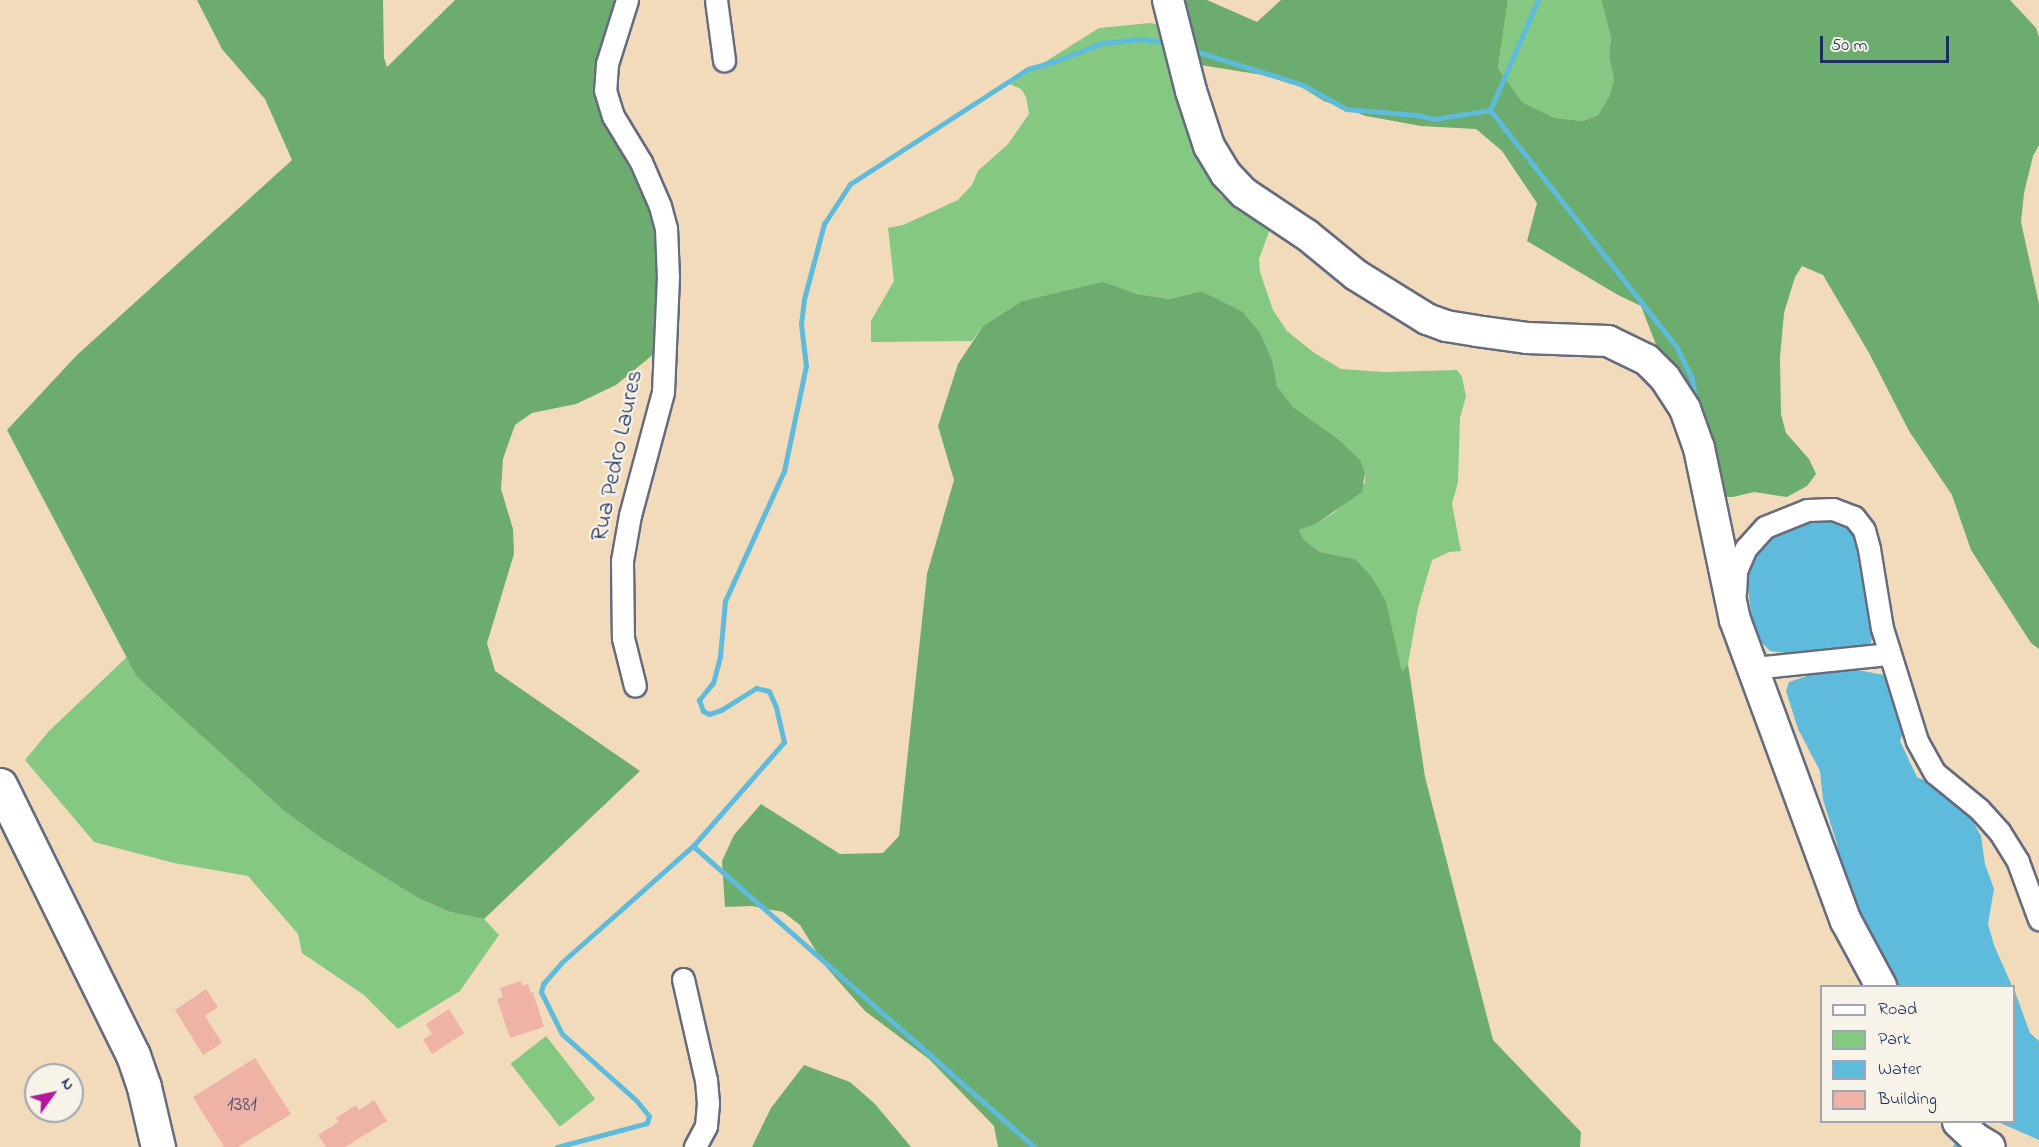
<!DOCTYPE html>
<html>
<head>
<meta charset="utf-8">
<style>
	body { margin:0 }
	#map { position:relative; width:2039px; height:1147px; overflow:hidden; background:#f2dbbb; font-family:"Indie Flower",sans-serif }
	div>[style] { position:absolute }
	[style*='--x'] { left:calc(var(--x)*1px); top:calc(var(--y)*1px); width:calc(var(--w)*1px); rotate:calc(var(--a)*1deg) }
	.green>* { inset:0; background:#85c881; transform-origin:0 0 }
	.forest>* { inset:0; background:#6cac6f }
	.water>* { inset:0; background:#5ebbdc }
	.stream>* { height:5px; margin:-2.5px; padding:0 2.5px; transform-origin:2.5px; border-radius:2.5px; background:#5ebbdc }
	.building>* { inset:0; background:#eeb2a7 }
	.roads { filter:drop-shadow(2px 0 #666b7f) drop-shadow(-2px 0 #666b7f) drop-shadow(0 2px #666b7f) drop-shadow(0 -2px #666b7f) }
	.street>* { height:21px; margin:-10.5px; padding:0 10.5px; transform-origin:10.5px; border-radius:10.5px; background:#fff }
	.secondary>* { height:30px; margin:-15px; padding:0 15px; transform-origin:15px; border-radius:15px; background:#fff }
	.primary>* { height:33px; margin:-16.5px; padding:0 16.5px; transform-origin:16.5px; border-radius:16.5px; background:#fff }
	span { translate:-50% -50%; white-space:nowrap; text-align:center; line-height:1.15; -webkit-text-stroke:4.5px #f7f3e8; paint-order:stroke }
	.number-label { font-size:21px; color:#505070 }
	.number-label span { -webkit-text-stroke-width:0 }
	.street-label { font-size:24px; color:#1b2f5e }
	.legend { position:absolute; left:1820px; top:985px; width:195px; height:138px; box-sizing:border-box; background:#f7f3e8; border:2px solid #9fa5b1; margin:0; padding:8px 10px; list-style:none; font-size:18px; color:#1b2f5e }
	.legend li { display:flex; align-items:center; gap:12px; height:30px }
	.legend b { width:30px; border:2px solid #9fa5b1 }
	.north { position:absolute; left:24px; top:1063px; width:60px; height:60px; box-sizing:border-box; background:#f7f3e8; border:2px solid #9fa5b1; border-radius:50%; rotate:57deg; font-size:16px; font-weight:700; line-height:24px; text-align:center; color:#1b2f5e }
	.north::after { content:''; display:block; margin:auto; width:21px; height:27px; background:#b5179e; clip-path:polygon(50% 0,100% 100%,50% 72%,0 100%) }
	.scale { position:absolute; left:1820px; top:36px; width:129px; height:27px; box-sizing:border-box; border:3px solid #1b2f5e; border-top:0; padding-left:8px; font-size:18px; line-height:21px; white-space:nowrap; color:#1b2f5e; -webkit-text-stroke:4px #f7f3e8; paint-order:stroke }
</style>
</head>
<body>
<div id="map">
	<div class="green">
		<i style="clip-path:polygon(1508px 0,1601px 0,1611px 37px,1609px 57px,1614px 79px,1609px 97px,1598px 115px,1583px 121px,1555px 118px,1522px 102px,1498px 68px)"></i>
		<i style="clip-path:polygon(1150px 23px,1181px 29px,1194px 144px,1206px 174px,1220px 195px,1270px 229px,1259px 259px,1260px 272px,1273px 310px,1287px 331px,1313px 352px,1341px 369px,1384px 372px,1457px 370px,1462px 377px,1466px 396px,1460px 418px,1458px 482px,1452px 504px,1461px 551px,1449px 552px,1432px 560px,1418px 608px,1408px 664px,1402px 673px,1386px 601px,1355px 559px,1320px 552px,1304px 540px,1299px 530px,1316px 524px,1335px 512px,1365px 483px,1365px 473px,1361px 461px,1293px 407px,1277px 386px,1273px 363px,1220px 303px,1201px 291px,1170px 299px,1137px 294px,1103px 283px,1022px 301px,983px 326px,972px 341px,871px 342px,871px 321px,894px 281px,888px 228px,903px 225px,958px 200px,972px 185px,978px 171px,1008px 144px,1029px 114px,1026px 97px,1021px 89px,1010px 84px,1099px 28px)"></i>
		<i style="clip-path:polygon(128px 656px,137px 677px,283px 810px,420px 899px,450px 912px,484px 919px,499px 935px,460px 991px,398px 1029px,364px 995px,302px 953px,298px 934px,248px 876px,174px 863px,94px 842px,25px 760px,49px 731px)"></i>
		<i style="left:546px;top:1036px;width:80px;height:45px;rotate:52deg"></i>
	</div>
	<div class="forest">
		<i style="clip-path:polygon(197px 0,383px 0,384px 58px,387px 67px,455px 0,638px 0,615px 68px,614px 99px,658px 178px,677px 231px,678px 312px,672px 339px,616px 385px,576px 404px,532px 413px,515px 425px,503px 459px,501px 489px,513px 529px,514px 554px,487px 643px,495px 671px,640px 771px,484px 919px,450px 912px,420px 899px,323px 839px,283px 810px,137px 677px,7px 430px,77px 355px,292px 160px,265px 99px,222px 49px)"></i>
		<i style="clip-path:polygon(1157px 0,1207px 0,1257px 22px,1281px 0,1508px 0,1498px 68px,1522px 102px,1555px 118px,1583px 121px,1598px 115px,1609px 97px,1614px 79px,1609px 57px,1611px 37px,1601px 0,2010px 0,2036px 28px,2039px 37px,2039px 145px,2033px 156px,2024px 193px,2021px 222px,2039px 304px,2039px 649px,2031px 643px,1971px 550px,1952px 495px,1909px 431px,1869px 353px,1823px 275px,1802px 266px,1795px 277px,1784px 313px,1780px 357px,1781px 414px,1786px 433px,1809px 459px,1816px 474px,1807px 486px,1787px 497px,1754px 492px,1733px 497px,1715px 497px,1641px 306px,1618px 295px,1527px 241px,1537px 203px,1502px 151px,1476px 129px,1421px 126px,1366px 116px,1324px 101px,1288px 79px,1188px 63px)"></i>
		<i style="clip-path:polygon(1103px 282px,1137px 294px,1170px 299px,1201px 291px,1243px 312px,1260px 333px,1273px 363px,1277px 386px,1293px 407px,1339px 440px,1361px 461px,1365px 473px,1362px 492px,1316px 524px,1299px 530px,1304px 540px,1320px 552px,1355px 559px,1371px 576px,1386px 601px,1402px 672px,1408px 664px,1425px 777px,1493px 1040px,1581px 1132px,1580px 1147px,998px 1147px,994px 1126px,929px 1059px,865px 1011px,826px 967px,800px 925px,783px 912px,752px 906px,725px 907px,722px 861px,734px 835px,761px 804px,840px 854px,883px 853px,899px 836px,927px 574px,954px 480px,938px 426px,958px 364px,983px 326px,1022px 301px)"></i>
		<i style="clip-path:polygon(804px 1065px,850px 1082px,875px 1104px,911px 1147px,752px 1147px,771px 1108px)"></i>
	</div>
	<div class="water">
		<i style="clip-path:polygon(1837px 518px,1858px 538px,1873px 634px,1870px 646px,1802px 655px,1770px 651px,1760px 641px,1752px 619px,1746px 574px,1762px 547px,1780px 534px,1813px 520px)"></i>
		<i style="clip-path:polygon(1858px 670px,1884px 675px,1890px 682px,1903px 732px,1900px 741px,1917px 777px,1942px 789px,1970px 816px,1981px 836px,1985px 864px,1994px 889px,1988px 924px,1994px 945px,2012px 986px,1896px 986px,1870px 954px,1840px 868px,1837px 844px,1823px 800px,1820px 771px,1798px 729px,1786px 691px,1789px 682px,1813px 674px)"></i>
		<i style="clip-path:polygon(2014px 989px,2030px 1033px,2039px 1041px,2039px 1140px,1998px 1122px,2014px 1122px)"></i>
	</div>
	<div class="stream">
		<i style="--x:1195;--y:51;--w:113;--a:17.5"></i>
		<i style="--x:1303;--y:85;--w:49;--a:29.2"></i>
		<i style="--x:1346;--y:109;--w:71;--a:4.8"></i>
		<i style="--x:1417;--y:115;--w:17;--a:13"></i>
		<i style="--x:1434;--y:119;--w:57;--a:-9.1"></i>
		<i style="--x:1490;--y:110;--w:303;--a:51.8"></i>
		<i style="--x:1677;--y:348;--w:34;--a:64"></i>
		<i style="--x:1692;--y:379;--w:24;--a:81"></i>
		<i style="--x:1490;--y:110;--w:120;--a:-66.4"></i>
		<i style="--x:693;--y:846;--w:456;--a:41.4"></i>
		<i style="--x:557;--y:1147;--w:93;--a:-14.9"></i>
		<i style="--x:647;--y:1123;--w:7;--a:-74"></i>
		<i style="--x:649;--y:1116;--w:19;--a:-129"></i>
		<i style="--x:637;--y:1101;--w:101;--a:-138.2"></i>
		<i style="--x:562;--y:1034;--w:47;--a:-116.6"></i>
		<i style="--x:541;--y:992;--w:8;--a:-76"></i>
		<i style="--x:543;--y:984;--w:28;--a:-49"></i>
		<i style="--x:561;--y:963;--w:176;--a:-41.6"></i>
		<i style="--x:693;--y:846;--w:138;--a:-48.8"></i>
		<i style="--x:784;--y:742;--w:36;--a:-103"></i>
		<i style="--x:776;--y:707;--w:17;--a:-114"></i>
		<i style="--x:769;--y:691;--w:13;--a:-167"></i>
		<i style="--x:756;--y:688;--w:41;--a:147.8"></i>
		<i style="--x:721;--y:710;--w:13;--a:162"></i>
		<i style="--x:709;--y:714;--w:7;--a:-153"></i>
		<i style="--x:703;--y:711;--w:12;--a:-110"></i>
		<i style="--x:699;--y:700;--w:22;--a:-51"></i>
		<i style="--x:713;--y:683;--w:28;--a:-75"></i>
		<i style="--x:720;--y:656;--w:55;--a:-84.8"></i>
		<i style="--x:725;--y:601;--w:143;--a:-65.6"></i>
		<i style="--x:784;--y:471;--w:107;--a:-78.2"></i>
		<i style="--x:806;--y:366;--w:42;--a:-96.8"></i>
		<i style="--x:801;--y:324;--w:25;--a:-83"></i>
		<i style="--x:804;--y:299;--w:78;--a:-75.1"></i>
		<i style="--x:824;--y:224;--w:48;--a:-57"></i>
		<i style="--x:850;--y:184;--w:212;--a:-32.9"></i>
		<i style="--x:1028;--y:69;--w:26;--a:-16"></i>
		<i style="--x:1053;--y:62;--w:53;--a:-21.2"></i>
		<i style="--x:1102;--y:43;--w:38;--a:-6"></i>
		<i style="--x:1140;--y:39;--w:23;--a:7"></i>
		<i style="--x:1955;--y:1147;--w:4;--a:-63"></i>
	</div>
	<div class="building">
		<i style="clip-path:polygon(521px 981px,522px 986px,528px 984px,531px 993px,533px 992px,544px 1027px,510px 1038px,497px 999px,503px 997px,500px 988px)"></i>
		<i style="clip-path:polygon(206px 989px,218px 1007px,205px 1016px,222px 1043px,203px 1055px,175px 1010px)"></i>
		<i style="clip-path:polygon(449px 1009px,464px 1033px,432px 1054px,423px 1040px,432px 1034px,426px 1024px)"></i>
		<i style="clip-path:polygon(255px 1058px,291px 1114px,238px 1147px,224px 1147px,193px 1097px)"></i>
		<i style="clip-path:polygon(374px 1100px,387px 1121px,345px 1147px,326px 1147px,318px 1135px,339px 1122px,336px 1118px,356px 1105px,359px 1110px)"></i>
	</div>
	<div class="roads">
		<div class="street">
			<i style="--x:627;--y:0;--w:67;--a:107.4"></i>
			<i style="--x:607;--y:64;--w:26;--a:94"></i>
			<i style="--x:605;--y:90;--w:27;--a:73"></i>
			<i style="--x:613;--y:116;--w:54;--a:58.7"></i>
			<i style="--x:641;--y:162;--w:48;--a:66.6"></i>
			<i style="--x:660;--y:206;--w:23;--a:75"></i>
			<i style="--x:666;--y:228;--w:49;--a:87.7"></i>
			<i style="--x:668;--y:277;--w:115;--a:92.5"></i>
			<i style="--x:663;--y:392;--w:127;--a:105"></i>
			<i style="--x:630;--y:515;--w:47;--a:99.9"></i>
			<i style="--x:622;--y:561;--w:77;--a:89.3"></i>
			<i style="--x:623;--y:638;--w:49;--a:76"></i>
			<i style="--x:716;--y:0;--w:61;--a:82.4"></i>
			<i style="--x:1735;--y:593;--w:22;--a:-87"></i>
			<i style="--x:1736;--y:571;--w:25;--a:-67"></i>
			<i style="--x:1746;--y:548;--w:28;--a:-48"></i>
			<i style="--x:1765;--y:527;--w:45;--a:-22"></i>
			<i style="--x:1807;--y:510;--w:26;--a:-2"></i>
			<i style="--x:1833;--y:509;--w:22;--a:21"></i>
			<i style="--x:1854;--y:517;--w:16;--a:52"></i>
			<i style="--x:1864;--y:530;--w:20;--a:75"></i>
			<i style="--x:1869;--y:549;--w:80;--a:80.7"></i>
			<i style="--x:1882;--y:628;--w:118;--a:72.8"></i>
			<i style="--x:1917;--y:741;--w:37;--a:61"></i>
			<i style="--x:1935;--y:773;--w:57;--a:39.3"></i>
			<i style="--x:1979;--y:809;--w:30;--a:48"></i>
			<i style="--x:1999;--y:831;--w:36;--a:58"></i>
			<i style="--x:2018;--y:862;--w:61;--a:69.8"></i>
			<i style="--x:1753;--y:668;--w:137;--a:-5.9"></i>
			<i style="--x:683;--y:979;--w:104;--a:77.2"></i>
			<i style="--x:706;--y:1080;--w:23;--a:85"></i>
			<i style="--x:708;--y:1103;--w:23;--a:95"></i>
			<i style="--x:706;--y:1126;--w:24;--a:118"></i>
		</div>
		<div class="secondary">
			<i style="--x:1168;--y:0;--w:94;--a:75.8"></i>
			<i style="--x:1191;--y:91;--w:58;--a:71.9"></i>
			<i style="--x:1209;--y:146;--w:33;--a:59"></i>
			<i style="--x:1226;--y:174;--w:26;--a:47"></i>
			<i style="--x:1244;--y:193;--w:76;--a:33.7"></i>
			<i style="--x:1307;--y:235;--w:63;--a:39.2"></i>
			<i style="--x:1356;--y:275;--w:84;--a:31.8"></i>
			<i style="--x:1427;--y:319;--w:20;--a:20"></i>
			<i style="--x:1446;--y:326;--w:30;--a:9"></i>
			<i style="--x:1476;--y:331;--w:51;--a:7.8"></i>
			<i style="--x:1527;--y:338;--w:81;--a:2.1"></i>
			<i style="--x:1608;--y:341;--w:43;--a:26"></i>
			<i style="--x:1647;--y:360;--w:25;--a:45"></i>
			<i style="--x:1665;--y:378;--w:37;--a:57"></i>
			<i style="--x:1685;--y:409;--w:41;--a:70.3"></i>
			<i style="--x:1699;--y:448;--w:176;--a:78.2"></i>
			<i style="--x:1735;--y:620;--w:321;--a:69.8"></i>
			<i style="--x:1846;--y:921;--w:74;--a:61.7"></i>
			<i style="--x:1958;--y:1122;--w:23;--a:43"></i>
			<i style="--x:1975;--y:1138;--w:17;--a:31"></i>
		</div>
		<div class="primary">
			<i style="--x:0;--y:785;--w:301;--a:63.8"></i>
			<i style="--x:133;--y:1055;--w:34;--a:71"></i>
			<i style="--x:144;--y:1087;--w:62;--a:76.9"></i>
		</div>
	</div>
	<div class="number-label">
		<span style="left:242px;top:1105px">1381</span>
	</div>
	<div class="street-label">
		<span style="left:618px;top:456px;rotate:-78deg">Rua Pedro Laures</span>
	</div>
	<ul class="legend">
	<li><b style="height:8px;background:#fff"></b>Road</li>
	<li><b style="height:16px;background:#85c881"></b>Park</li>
	<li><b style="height:16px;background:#5ebbdc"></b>Water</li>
	<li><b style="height:16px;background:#eeb2a7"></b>Building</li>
	</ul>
	<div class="north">N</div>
	<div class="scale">50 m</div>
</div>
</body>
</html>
